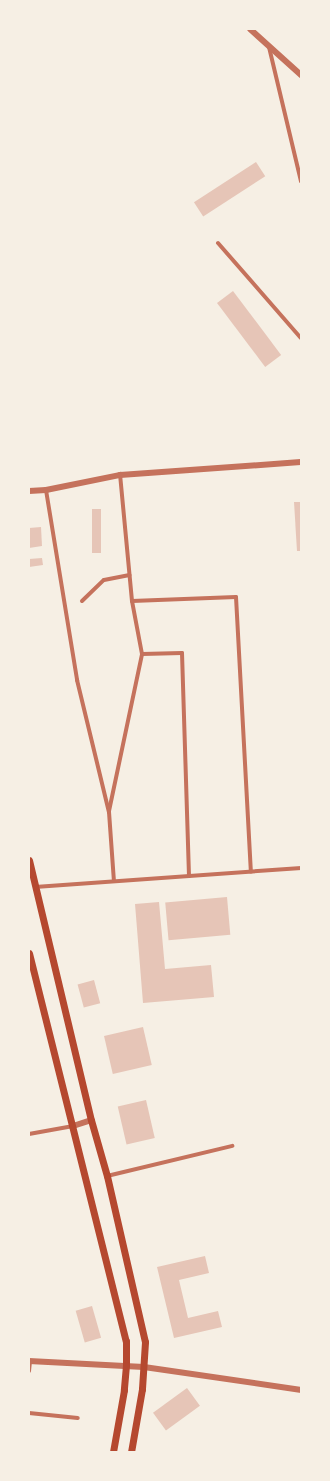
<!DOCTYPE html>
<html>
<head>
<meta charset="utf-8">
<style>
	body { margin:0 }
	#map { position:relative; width:330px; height:1481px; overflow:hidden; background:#f6efe4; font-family:Barlow,sans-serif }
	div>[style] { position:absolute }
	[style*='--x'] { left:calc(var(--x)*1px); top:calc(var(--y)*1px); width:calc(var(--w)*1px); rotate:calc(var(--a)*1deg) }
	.building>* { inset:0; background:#e6c5b7; transform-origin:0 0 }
	.minor>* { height:4px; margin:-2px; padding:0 2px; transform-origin:2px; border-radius:2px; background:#c5725c }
	.tertiary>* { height:6px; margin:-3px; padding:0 3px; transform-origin:3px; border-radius:3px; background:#c5725c }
	.secondary>* { height:7px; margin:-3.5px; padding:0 3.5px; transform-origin:3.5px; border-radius:3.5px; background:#b5482f }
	span { translate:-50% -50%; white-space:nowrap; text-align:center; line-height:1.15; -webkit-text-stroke:4px #f6efe4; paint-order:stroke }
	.frame { position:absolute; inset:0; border:30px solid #f6efe4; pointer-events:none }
</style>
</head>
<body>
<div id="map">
	<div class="building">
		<i style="left:256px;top:162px;width:17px;height:74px;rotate:57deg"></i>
		<i style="left:233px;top:291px;width:80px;height:20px;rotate:53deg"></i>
		<i style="clip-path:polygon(294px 502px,301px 502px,301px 551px,297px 551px)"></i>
		<i style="left:92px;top:509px;width:9px;height:44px"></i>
		<i style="clip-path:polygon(41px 527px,42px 546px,29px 548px,29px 528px)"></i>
		<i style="clip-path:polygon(42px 558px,43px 565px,29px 567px,29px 559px)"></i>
		<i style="left:227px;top:897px;width:38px;height:62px;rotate:85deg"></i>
		<i style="clip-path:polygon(159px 902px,165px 969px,211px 965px,214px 997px,143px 1003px,135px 904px)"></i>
		<i style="left:94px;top:980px;width:24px;height:17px;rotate:75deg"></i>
		<i style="left:143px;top:1027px;width:39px;height:40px;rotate:77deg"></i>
		<i style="left:146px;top:1100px;width:39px;height:29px;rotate:77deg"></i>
		<i style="clip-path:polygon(205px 1256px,209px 1273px,179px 1280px,188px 1318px,218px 1311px,222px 1327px,174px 1338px,157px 1267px)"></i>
		<i style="left:92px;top:1306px;width:33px;height:17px;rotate:74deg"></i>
		<i style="left:187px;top:1388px;width:22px;height:42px;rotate:54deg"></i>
	</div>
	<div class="minor">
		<i style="--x:269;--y:47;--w:138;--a:76.6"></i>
		<i style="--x:218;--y:243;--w:126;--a:48.9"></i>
		<i style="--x:46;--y:490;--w:193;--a:80.7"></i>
		<i style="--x:77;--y:680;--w:136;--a:76.4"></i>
		<i style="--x:109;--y:812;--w:69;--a:85.9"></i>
		<i style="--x:82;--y:601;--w:30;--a:-44"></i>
		<i style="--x:104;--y:580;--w:26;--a:-11"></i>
		<i style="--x:132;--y:601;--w:104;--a:-2.2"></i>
		<i style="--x:236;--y:597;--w:275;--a:86.9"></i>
		<i style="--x:142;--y:654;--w:40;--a:-1.4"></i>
		<i style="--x:182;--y:653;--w:223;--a:88.2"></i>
		<i style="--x:109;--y:811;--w:160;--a:-78.1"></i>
		<i style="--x:142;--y:654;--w:54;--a:-100.7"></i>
		<i style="--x:132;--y:601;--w:127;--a:-95.4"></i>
		<i style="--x:35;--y:887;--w:267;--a:-4.1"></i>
		<i style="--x:29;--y:1134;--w:45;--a:-10.3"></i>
		<i style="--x:107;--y:1176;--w:129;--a:-13.5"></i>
		<i style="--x:29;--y:1371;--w:10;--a:-84"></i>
		<i style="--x:29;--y:1413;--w:49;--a:5.8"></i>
	</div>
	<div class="tertiary">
		<i style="--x:250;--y:29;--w:69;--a:42"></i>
		<i style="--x:29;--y:491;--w:17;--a:-3"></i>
		<i style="--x:46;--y:490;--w:76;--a:-11.5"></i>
		<i style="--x:120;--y:475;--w:181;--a:-4.1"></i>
		<i style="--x:73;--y:1126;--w:19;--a:-18"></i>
		<i style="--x:29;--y:1361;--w:115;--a:3"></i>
		<i style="--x:144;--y:1367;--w:159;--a:8.3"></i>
	</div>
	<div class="secondary">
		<i style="--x:29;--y:860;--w:267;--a:76.6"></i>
		<i style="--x:91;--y:1120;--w:58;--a:74.1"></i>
		<i style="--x:107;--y:1176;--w:170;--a:77.1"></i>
		<i style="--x:145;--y:1342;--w:47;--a:93.7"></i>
		<i style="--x:142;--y:1389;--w:64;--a:99.9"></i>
		<i style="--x:29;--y:953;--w:400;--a:76"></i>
		<i style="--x:126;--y:1341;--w:24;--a:90"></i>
		<i style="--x:126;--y:1365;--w:25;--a:95"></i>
		<i style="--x:124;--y:1390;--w:63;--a:100.1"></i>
	</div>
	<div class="frame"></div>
</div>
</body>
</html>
